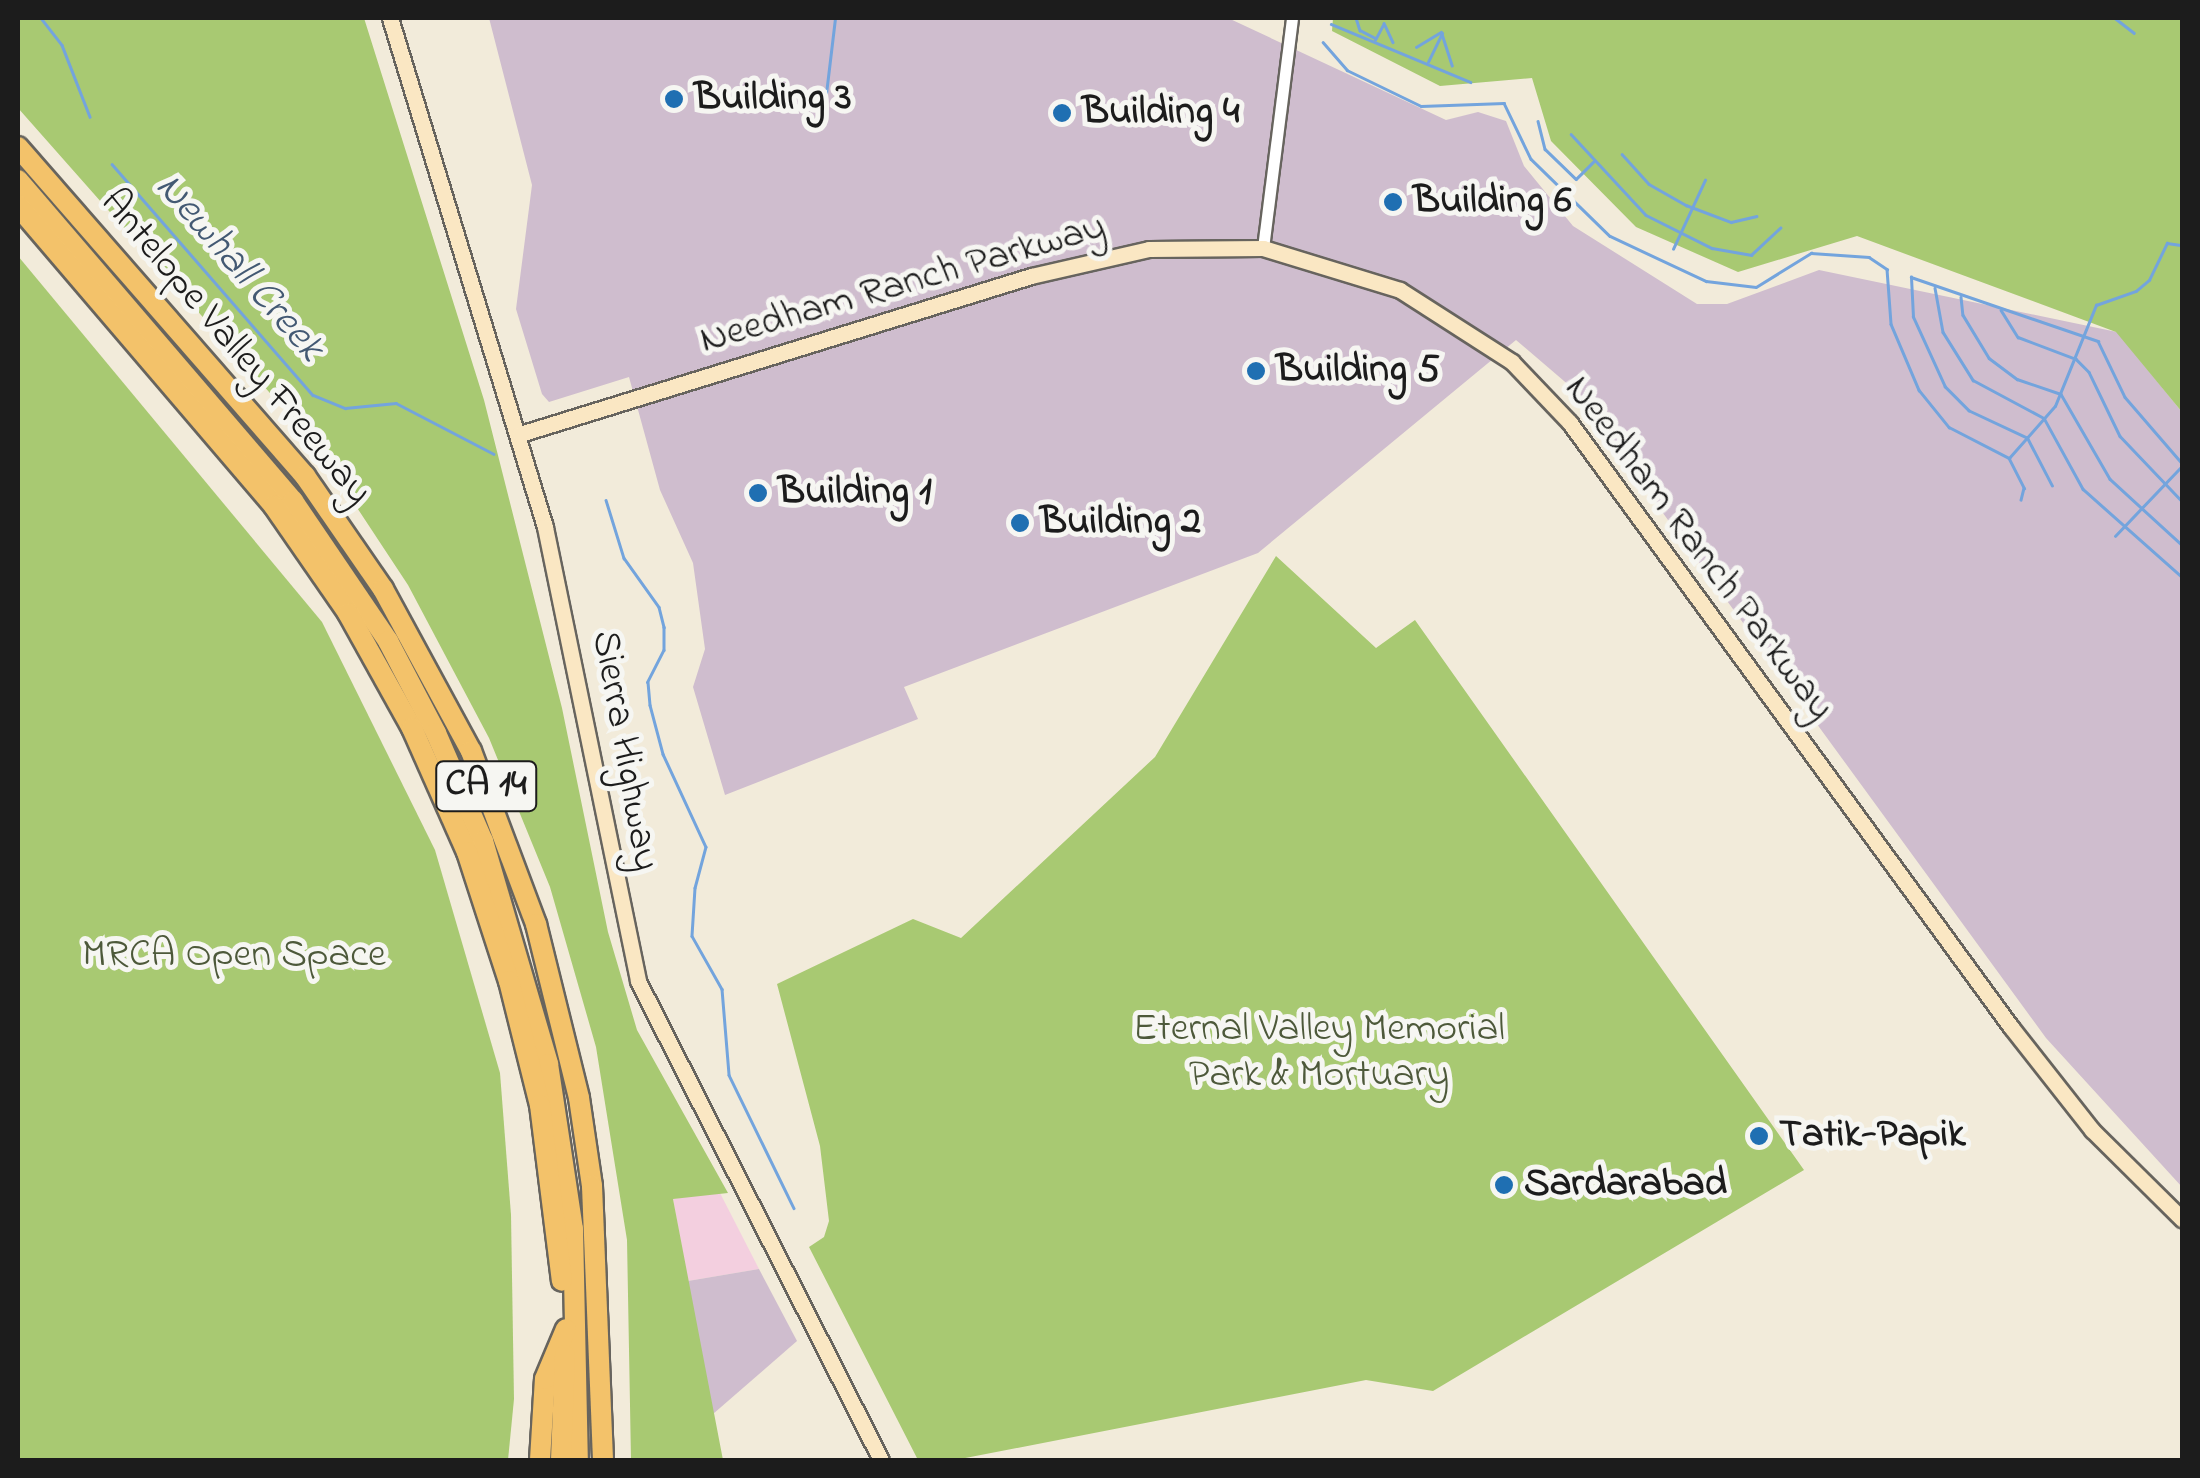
<!DOCTYPE html>
<html>
<head>
<meta charset="utf-8">
<style>
	body { margin:0 }
	#map { position:relative; width:2200px; height:1478px; overflow:hidden; background:#f2ebda; font-family:"Indie Flower",sans-serif }
	div>[style] { position:absolute }
	[style*='--x'] { left:calc(var(--x)*1px); top:calc(var(--y)*1px); width:calc(var(--w)*1px); rotate:calc(var(--a)*1deg) }
	.built>* { inset:0; background:#f3cfdf }
	.industrial>* { inset:0; background:#cfbdce }
	.green>* { inset:0; background:#a8c972 }
	.stream>* { height:2.5px; margin:-1.25px; padding:0 1.25px; transform-origin:1.25px; border-radius:1.25px; background:#73a4dd }
	.roads { filter:drop-shadow(2px 0 #67645e) drop-shadow(-2px 0 #67645e) drop-shadow(0 2px #67645e) drop-shadow(0 -2px #67645e) }
	.street>* { height:11px; margin:-5.5px; padding:0 5.5px; transform-origin:5.5px; border-radius:5.5px; background:#fff }
	.secondary>* { height:15px; margin:-7.5px; padding:0 7.5px; transform-origin:7.5px; border-radius:7.5px; background:#fae7c3 }
	.highway>* { height:20px; margin:-10px; padding:0 10px; transform-origin:10px; border-radius:10px; background:#f3c26a }
	.dots>* { width:28px; height:28px; translate:-50% -50%; box-sizing:border-box; border:5px solid #f6f6f2; border-radius:50% }
	span { translate:-50% -50%; white-space:nowrap; text-align:center; line-height:1.15; -webkit-text-stroke:10px #f6f6f2; paint-order:stroke }
	.shield-label span { padding:2px 8px; background:#f6f6f2; border:2px solid; border-radius:8px; -webkit-text-stroke-width:0 }
	.shield-label { font-size:38px; color:#1c1c1c; font-weight:700 }
	.poi-label { font-size:40px; color:#1c1c1c; font-weight:700 }
	.left { translate:0 -50%; text-align:left }
	.street-label { font-size:40px; color:#1c1c1c }
	.park-label { font-size:40px; color:#4d593a }
	.water-label { font-size:42px; color:#435973; font-style:italic }
	.frame { position:absolute; inset:0; border:20px solid #1c1c1c; pointer-events:none }
</style>
</head>
<body>
<div id="map">
	<div class="built">
		<i style="clip-path:polygon(719px 1191px,759px 1269px,688px 1281px,673px 1199px)"></i>
	</div>
	<div class="industrial">
		<i style="clip-path:polygon(489px 18px,1228px 18px,1446px 120px,1478px 112px,1506px 121px,1524px 166px,1573px 226px,1697px 304px,1727px 304px,1819px 270px,2117px 332px,2182px 412px,2182px 1187px,2046px 1038px,1571px 387px,1516px 340px,1258px 553px,904px 687px,918px 719px,725px 795px,693px 687px,705px 649px,693px 563px,660px 490px,629px 377px,549px 402px,542px 394px,516px 309px,532px 185px)"></i>
		<i style="clip-path:polygon(759px 1269px,797px 1341px,713px 1414px,688px 1281px)"></i>
	</div>
	<div class="green">
		<i style="clip-path:polygon(18px 18px,364px 18px,484px 400px,562px 708px,608px 932px,637px 1030px,728px 1193px,673px 1199px,723px 1460px,631px 1460px,627px 1240px,596px 1047px,550px 887px,489px 738px,408px 585px,315px 444px,18px 108px)"></i>
		<i style="clip-path:polygon(1333px 18px,2182px 18px,2182px 412px,2116px 332px,1857px 236px,1738px 272px,1636px 227px,1551px 141px,1532px 78px,1440px 86px,1332px 31px)"></i>
		<i style="clip-path:polygon(18px 256px,322px 622px,435px 850px,500px 1073px,511px 1215px,514px 1399px,508px 1460px,18px 1460px)"></i>
		<i style="clip-path:polygon(1276px 556px,1376px 648px,1415px 620px,1804px 1170px,1433px 1391px,1366px 1380px,955px 1460px,918px 1460px,809px 1247px,824px 1237px,829px 1221px,820px 1146px,777px 984px,913px 919px,961px 938px,1155px 757px)"></i>
	</div>
	<div class="stream">
		<i style="--x:41;--y:18;--w:34;--a:52"></i>
		<i style="--x:62;--y:45;--w:77;--a:68.7"></i>
		<i style="--x:1356;--y:18;--w:13;--a:72"></i>
		<i style="--x:1360;--y:30;--w:17;--a:28"></i>
		<i style="--x:2115;--y:18;--w:24;--a:38"></i>
		<i style="--x:1384;--y:23;--w:21;--a:65"></i>
		<i style="--x:1331;--y:24;--w:151;--a:22.6"></i>
		<i style="--x:1442;--y:34;--w:33;--a:72"></i>
		<i style="--x:1375;--y:40;--w:17;--a:-62"></i>
		<i style="--x:1323;--y:42;--w:37;--a:49"></i>
		<i style="--x:1347;--y:70;--w:82;--a:25.9"></i>
		<i style="--x:1421;--y:106;--w:83;--a:-2.1"></i>
		<i style="--x:1504;--y:103;--w:62;--a:64.3"></i>
		<i style="--x:1531;--y:159;--w:110;--a:44.3"></i>
		<i style="--x:1610;--y:236;--w:106;--a:25.1"></i>
		<i style="--x:1706;--y:281;--w:50;--a:6.8"></i>
		<i style="--x:1756;--y:287;--w:65;--a:-31.7"></i>
		<i style="--x:1811;--y:253;--w:58;--a:3.9"></i>
		<i style="--x:1869;--y:257;--w:22;--a:34"></i>
		<i style="--x:1887;--y:269;--w:55;--a:85.8"></i>
		<i style="--x:1891;--y:324;--w:72;--a:67"></i>
		<i style="--x:1919;--y:390;--w:48;--a:51"></i>
		<i style="--x:1949;--y:427;--w:68;--a:27.3"></i>
		<i style="--x:2009;--y:458;--w:34;--a:63"></i>
		<i style="--x:2024;--y:488;--w:12;--a:104"></i>
		<i style="--x:1416;--y:47;--w:29;--a:-31"></i>
		<i style="--x:1428;--y:62;--w:32;--a:-64"></i>
		<i style="--x:823;--y:119;--w:102;--a:-83.2"></i>
		<i style="--x:1538;--y:121;--w:29;--a:76"></i>
		<i style="--x:1545;--y:149;--w:43;--a:44.1"></i>
		<i style="--x:1576;--y:179;--w:24;--a:-45"></i>
		<i style="--x:1571;--y:134;--w:110;--a:47.2"></i>
		<i style="--x:1646;--y:215;--w:74;--a:26.6"></i>
		<i style="--x:1712;--y:248;--w:40;--a:10"></i>
		<i style="--x:1751;--y:255;--w:40;--a:-43"></i>
		<i style="--x:1622;--y:154;--w:40;--a:48"></i>
		<i style="--x:1649;--y:184;--w:43;--a:29.6"></i>
		<i style="--x:1686;--y:205;--w:48;--a:20.7"></i>
		<i style="--x:1731;--y:222;--w:26;--a:-13"></i>
		<i style="--x:112;--y:164;--w:306;--a:49"></i>
		<i style="--x:313;--y:395;--w:35;--a:22"></i>
		<i style="--x:345;--y:408;--w:51;--a:-5.6"></i>
		<i style="--x:396;--y:403;--w:110;--a:27.5"></i>
		<i style="--x:1673;--y:249;--w:76;--a:-65.1"></i>
		<i style="--x:1935;--y:288;--w:45;--a:79.7"></i>
		<i style="--x:1943;--y:332;--w:57;--a:58"></i>
		<i style="--x:1973;--y:380;--w:81;--a:28.2"></i>
		<i style="--x:2044;--y:418;--w:81;--a:61.2"></i>
		<i style="--x:2083;--y:489;--w:132;--a:41.6"></i>
		<i style="--x:1961;--y:297;--w:18;--a:84"></i>
		<i style="--x:1963;--y:315;--w:50;--a:58.8"></i>
		<i style="--x:1989;--y:358;--w:35;--a:37"></i>
		<i style="--x:2017;--y:379;--w:46;--a:18.8"></i>
		<i style="--x:2061;--y:394;--w:98;--a:60"></i>
		<i style="--x:2110;--y:479;--w:98;--a:42.5"></i>
		<i style="--x:2001;--y:310;--w:32;--a:58"></i>
		<i style="--x:2018;--y:337;--w:62;--a:20.8"></i>
		<i style="--x:2076;--y:359;--w:18;--a:45"></i>
		<i style="--x:2089;--y:372;--w:71;--a:64.2"></i>
		<i style="--x:2120;--y:436;--w:90;--a:46.4"></i>
		<i style="--x:2009;--y:458;--w:69;--a:-48.5"></i>
		<i style="--x:2055;--y:406;--w:109;--a:-67.9"></i>
		<i style="--x:2096;--y:305;--w:42;--a:-19.3"></i>
		<i style="--x:2136;--y:291;--w:17;--a:-40"></i>
		<i style="--x:2149;--y:280;--w:41;--a:-64.1"></i>
		<i style="--x:2167;--y:243;--w:15;--a:8"></i>
		<i style="--x:2052;--y:486;--w:54;--a:-117.5"></i>
		<i style="--x:2027;--y:438;--w:64;--a:-155"></i>
		<i style="--x:1969;--y:411;--w:34;--a:-135"></i>
		<i style="--x:1945;--y:387;--w:77;--a:-114.6"></i>
		<i style="--x:1913;--y:317;--w:40;--a:-92.9"></i>
		<i style="--x:1911;--y:277;--w:198;--a:18.9"></i>
		<i style="--x:2098;--y:341;--w:62;--a:64.3"></i>
		<i style="--x:2125;--y:397;--w:87;--a:49.2"></i>
		<i style="--x:606;--y:500;--w:61;--a:72.8"></i>
		<i style="--x:624;--y:558;--w:60;--a:54.5"></i>
		<i style="--x:659;--y:607;--w:21;--a:76"></i>
		<i style="--x:664;--y:627;--w:23;--a:90"></i>
		<i style="--x:664;--y:650;--w:36;--a:117"></i>
		<i style="--x:648;--y:682;--w:23;--a:85"></i>
		<i style="--x:650;--y:705;--w:51;--a:75.1"></i>
		<i style="--x:663;--y:754;--w:102;--a:65.2"></i>
		<i style="--x:706;--y:847;--w:42;--a:105"></i>
		<i style="--x:695;--y:888;--w:48;--a:93.6"></i>
		<i style="--x:692;--y:936;--w:61;--a:60.5"></i>
		<i style="--x:722;--y:989;--w:86;--a:85.3"></i>
		<i style="--x:729;--y:1075;--w:148;--a:64"></i>
		<i style="--x:2115;--y:536;--w:97;--a:-46.3"></i>
	</div>
	<div class="roads">
		<div class="street">
			<i style="--x:1263;--y:248;--w:232;--a:-82.8"></i>
		</div>
		<div class="secondary">
			<i style="--x:390;--y:18;--w:532;--a:73.06"></i>
			<i style="--x:545;--y:527;--w:463;--a:78.4"></i>
			<i style="--x:638;--y:981;--w:537;--a:63.1"></i>
			<i style="--x:520;--y:434;--w:535;--a:-17.18"></i>
			<i style="--x:1031;--y:276;--w:121;--a:-12.9"></i>
			<i style="--x:1149;--y:249;--w:114;--a:-0.5"></i>
			<i style="--x:1263;--y:248;--w:143;--a:17"></i>
			<i style="--x:1400;--y:290;--w:133;--a:32.7"></i>
			<i style="--x:1512;--y:362;--w:84;--a:46.4"></i>
			<i style="--x:1570;--y:423;--w:748;--a:53.87"></i>
			<i style="--x:2011;--y:1027;--w:131;--a:51.8"></i>
			<i style="--x:2092;--y:1130;--w:127;--a:44.7"></i>
		</div>
		<div class="highway">
			<i style="--x:18;--y:147;--w:437;--a:48.9"></i>
			<i style="--x:305;--y:476;--w:137;--a:55.4"></i>
			<i style="--x:383;--y:589;--w:184;--a:61.5"></i>
			<i style="--x:471;--y:751;--w:185;--a:69.4"></i>
			<i style="--x:536;--y:924;--w:179;--a:76.1"></i>
			<i style="--x:579;--y:1098;--w:89;--a:81.6"></i>
			<i style="--x:592;--y:1186;--w:274;--a:87.7"></i>
			<i style="--x:18;--y:180;--w:423;--a:49.4"></i>
			<i style="--x:293;--y:501;--w:169;--a:55.8"></i>
			<i style="--x:388;--y:641;--w:104;--a:62.4"></i>
			<i style="--x:436;--y:733;--w:118;--a:66.5"></i>
			<i style="--x:483;--y:841;--w:232;--a:73.7"></i>
			<i style="--x:548;--y:1064;--w:167;--a:81.4"></i>
			<i style="--x:573;--y:1229;--w:231;--a:88.8"></i>
			<i style="--x:18;--y:206;--w:394;--a:49.5"></i>
			<i style="--x:274;--y:506;--w:130;--a:55.3"></i>
			<i style="--x:348;--y:613;--w:132;--a:60.9"></i>
			<i style="--x:412;--y:728;--w:136;--a:66.1"></i>
			<i style="--x:467;--y:852;--w:136;--a:72"></i>
			<i style="--x:509;--y:981;--w:128;--a:76"></i>
			<i style="--x:540;--y:1105;--w:177;--a:82.9"></i>
			<i style="--x:540;--y:1460;--w:81;--a:-86.5"></i>
			<i style="--x:545;--y:1379;--w:54;--a:-67.2"></i>
			<i style="--x:561;--y:1460;--w:105;--a:-87.8"></i>
		</div>
	</div>
	<div class="dots">
		<i style="left:674px;top:99px;background:#1f6fb2"></i>
		<i style="left:1062px;top:113px;background:#1f6fb2"></i>
		<i style="left:1393px;top:202px;background:#1f6fb2"></i>
		<i style="left:1256px;top:371px;background:#1f6fb2"></i>
		<i style="left:758px;top:493px;background:#1f6fb2"></i>
		<i style="left:1020px;top:523px;background:#1f6fb2"></i>
		<i style="left:1759px;top:1136px;background:#1f6fb2"></i>
		<i style="left:1504px;top:1185px;background:#1f6fb2"></i>
	</div>
	<div class="shield-label">
		<span style="left:486px;top:786px">CA 14</span>
	</div>
	<div class="poi-label">
		<span class="left" style="left:694px;top:99px">Building 3</span>
		<span class="left" style="left:1082px;top:113px">Building 4</span>
		<span class="left" style="left:1413px;top:202px">Building 6</span>
		<span class="left" style="left:1276px;top:371px">Building 5</span>
		<span class="left" style="left:778px;top:493px">Building 1</span>
		<span class="left" style="left:1040px;top:523px">Building 2</span>
		<span class="left" style="left:1779px;top:1136px">Tatik-Papik</span>
		<span class="left" style="left:1524px;top:1185px">Sardarabad</span>
	</div>
	<div class="street-label">
		<span style="left:903px;top:285px;rotate:-16deg">Needham Ranch Parkway</span>
		<span style="left:235px;top:348px;rotate:50deg">Antelope Valley Freeway</span>
		<span style="left:1698px;top:549px;rotate:53deg">Needham Ranch Parkway</span>
		<span style="left:624px;top:751px;rotate:80deg">Sierra Highway</span>
	</div>
	<div class="park-label">
		<span style="left:234px;top:956px">MRCA Open Space</span>
		<span style="left:1319px;top:1053px">Eternal Valley Memorial<br>Park &amp; Mortuary</span>
	</div>
	<div class="water-label">
		<span style="left:239px;top:268px;rotate:49deg">Newhall Creek</span>
	</div>
	<div class="frame"></div>
</div>
</body>
</html>
